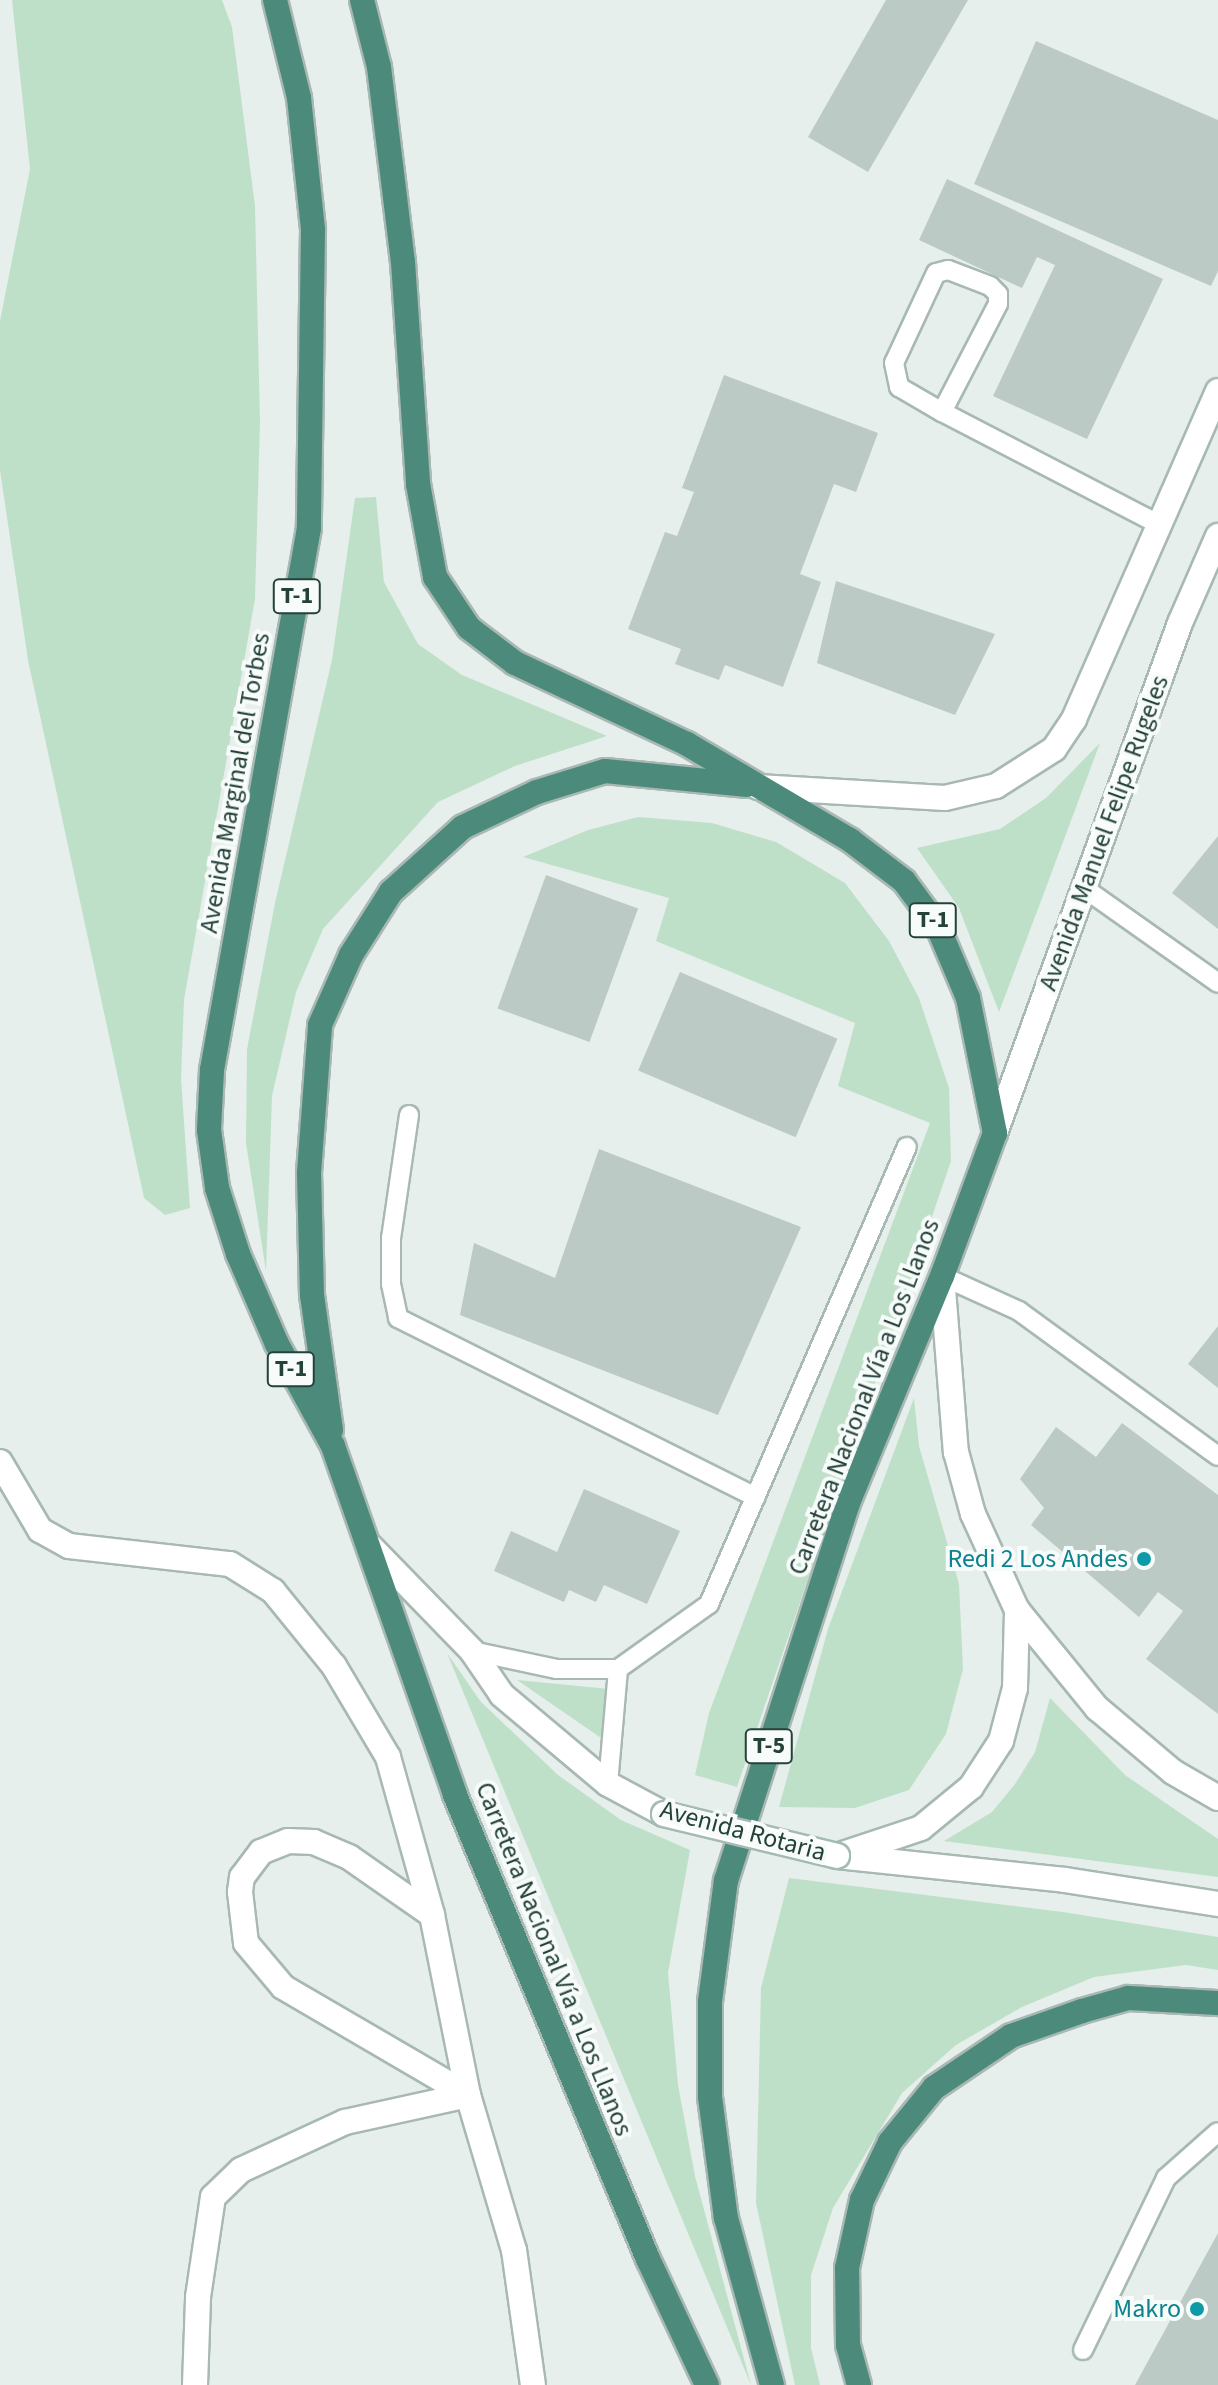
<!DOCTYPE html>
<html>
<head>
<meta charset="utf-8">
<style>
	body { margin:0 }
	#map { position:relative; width:1218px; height:2385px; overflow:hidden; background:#e6efeb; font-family:"Source Sans 3",sans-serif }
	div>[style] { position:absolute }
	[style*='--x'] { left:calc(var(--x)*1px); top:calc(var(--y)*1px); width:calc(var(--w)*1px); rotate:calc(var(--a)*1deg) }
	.green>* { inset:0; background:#bfe0c8 }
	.building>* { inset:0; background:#bbcac4; transform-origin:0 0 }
	.roads { filter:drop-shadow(2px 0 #a8b8b2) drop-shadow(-2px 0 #a8b8b2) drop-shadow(0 2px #a8b8b2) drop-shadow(0 -2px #a8b8b2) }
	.service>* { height:18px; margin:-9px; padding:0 9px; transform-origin:9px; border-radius:9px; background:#fff }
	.minor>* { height:24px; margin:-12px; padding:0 12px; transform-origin:12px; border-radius:12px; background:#fff }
	.tertiary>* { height:24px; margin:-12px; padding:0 12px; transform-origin:12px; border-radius:12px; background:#fff }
	.secondary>* { height:24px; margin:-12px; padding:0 12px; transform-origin:12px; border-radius:12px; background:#fff }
	.trunk>* { height:24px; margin:-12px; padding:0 12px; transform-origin:12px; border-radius:12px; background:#4c8a7c }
	.bridges { filter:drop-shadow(2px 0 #a4bbb3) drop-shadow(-2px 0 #a4bbb3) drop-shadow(0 2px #a4bbb3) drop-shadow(0 -2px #a4bbb3) }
	.secondary-bridge>* { height:24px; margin:-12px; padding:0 12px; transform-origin:12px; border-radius:12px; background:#fff }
	.dots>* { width:22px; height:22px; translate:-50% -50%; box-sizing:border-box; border:4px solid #f7fbf9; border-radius:50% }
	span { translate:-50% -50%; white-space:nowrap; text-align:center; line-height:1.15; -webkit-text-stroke:8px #f7fbf9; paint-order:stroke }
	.shield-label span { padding:2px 6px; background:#f7fbf9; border:2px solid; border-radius:6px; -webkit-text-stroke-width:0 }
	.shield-label { font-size:24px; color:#24423a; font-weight:700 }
	.street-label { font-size:26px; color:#24423a }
	.culture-label { font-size:26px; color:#0d838f }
	.right { translate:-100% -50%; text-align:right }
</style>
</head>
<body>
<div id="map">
	<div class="green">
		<i style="clip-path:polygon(12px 0,222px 0,232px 27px,255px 206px,260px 421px,255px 599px,184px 1000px,181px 1079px,190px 1208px,165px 1215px,144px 1198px,28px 660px,0 470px,0 321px,30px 169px)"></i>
		<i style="clip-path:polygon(376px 497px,384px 582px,418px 644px,462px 675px,607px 736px,515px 766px,438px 802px,323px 929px,296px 992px,272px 1096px,266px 1271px,246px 1143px,247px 1049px,275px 903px,332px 660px,355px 498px)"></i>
		<i style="clip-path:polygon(1100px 743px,1041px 901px,999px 1012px,959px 908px,917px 848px,1000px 829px,1046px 798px)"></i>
		<i style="clip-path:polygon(638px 817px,712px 823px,776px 842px,845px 883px,889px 941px,919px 998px,949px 1088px,951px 1161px,737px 1787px,695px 1775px,709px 1713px,930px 1123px,838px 1086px,855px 1023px,656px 941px,669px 898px,523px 857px,588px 830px)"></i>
		<i style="clip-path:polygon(914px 1398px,919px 1446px,959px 1584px,963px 1669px,946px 1734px,909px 1790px,855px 1808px,779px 1807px,828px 1629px)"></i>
		<i style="clip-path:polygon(447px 1653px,481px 1702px,558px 1775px,621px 1820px,690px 1850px,668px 1973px,678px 2085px,695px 2176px,751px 2385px)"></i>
		<i style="clip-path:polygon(517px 1680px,609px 1689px,604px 1740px)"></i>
		<i style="clip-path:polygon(1050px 1698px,1125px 1775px,1218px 1839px,1218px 1877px,944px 1841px,992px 1812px,1015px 1784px,1035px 1752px)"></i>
		<i style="clip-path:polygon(789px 1878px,1063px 1912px,1218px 1937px,1218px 1970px,1186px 1965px,1094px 1977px,1022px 2007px,956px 2045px,902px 2093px,833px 2208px,811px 2275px,811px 2348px,820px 2385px,795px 2385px,756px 2203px,761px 1988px)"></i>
	</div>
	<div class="building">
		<i style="clip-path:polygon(886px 0,968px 0,868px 172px,808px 137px)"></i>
		<i style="clip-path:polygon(1036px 41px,1218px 120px,1218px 271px,1211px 286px,974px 184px)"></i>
		<i style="clip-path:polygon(947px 179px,1163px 279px,1087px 439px,993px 396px,1055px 265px,1037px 257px,1022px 288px,919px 240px)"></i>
		<i style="clip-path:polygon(724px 375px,878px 433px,856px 492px,834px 484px,800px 574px,821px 582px,783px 687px,725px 665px,719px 680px,675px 664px,681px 649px,628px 629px,665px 532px,677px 536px,694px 492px,682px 488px)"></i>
		<i style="clip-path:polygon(836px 581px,995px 634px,955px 715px,817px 663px)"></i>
		<i style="clip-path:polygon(1218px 836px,1218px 929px,1172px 893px)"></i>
		<i style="left:546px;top:875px;width:98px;height:142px;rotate:20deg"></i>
		<i style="left:680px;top:972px;width:171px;height:107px;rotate:23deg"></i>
		<i style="clip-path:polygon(599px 1149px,801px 1227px,718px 1415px,460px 1315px,474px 1243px,555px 1278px)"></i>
		<i style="clip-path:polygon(1218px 1326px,1218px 1388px,1188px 1364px)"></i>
		<i style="clip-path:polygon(1122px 1423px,1218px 1495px,1218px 1714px,1146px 1659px,1183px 1611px,1158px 1592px,1139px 1617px,1031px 1525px,1044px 1508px,1020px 1479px,1056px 1427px,1096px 1457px)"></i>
		<i style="clip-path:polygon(584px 1489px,680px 1531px,647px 1604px,604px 1585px,596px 1602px,569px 1590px,564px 1602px,494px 1571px,511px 1531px,557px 1552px)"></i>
		<i style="clip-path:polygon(1218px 2233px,1218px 2385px,1135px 2385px)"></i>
	</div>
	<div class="roads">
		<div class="service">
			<i style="--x:942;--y:412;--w:122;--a:-62.6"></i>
			<i style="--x:998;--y:304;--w:10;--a:-90"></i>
			<i style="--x:998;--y:294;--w:11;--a:-135"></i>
			<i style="--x:990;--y:286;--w:45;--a:-159.1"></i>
			<i style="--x:948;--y:270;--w:12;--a:166"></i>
			<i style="--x:936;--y:273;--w:99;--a:115"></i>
			<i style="--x:894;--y:363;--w:25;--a:78"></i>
			<i style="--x:899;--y:387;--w:50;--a:30.2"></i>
			<i style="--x:942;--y:412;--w:241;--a:27.4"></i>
			<i style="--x:1084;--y:888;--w:164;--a:35.3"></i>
			<i style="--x:409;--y:1115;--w:124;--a:98.3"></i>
			<i style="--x:391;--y:1238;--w:46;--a:90"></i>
			<i style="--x:391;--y:1284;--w:35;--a:78"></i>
			<i style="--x:398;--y:1318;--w:400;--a:26.6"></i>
			<i style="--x:942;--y:1276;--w:85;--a:24.4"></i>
			<i style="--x:1019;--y:1311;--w:246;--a:36.1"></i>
			<i style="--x:472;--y:1651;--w:87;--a:12"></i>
			<i style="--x:557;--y:1669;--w:61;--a:0"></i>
			<i style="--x:618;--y:1669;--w:112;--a:-35.5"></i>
			<i style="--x:709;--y:1604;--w:498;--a:-66.6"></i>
			<i style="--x:608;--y:1784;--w:115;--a:-85"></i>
			<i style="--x:1083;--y:2350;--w:191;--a:-64.2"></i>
			<i style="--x:1166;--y:2178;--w:69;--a:-41.5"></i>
		</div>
		<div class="minor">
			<i style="--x:0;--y:1462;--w:79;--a:59.5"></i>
			<i style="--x:40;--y:1530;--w:33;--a:29"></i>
			<i style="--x:69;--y:1546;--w:162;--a:6.4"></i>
			<i style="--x:230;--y:1564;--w:51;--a:32.1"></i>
			<i style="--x:273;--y:1591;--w:97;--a:50.9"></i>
			<i style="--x:334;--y:1666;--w:106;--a:59.3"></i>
			<i style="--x:388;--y:1757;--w:164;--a:74.4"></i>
			<i style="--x:432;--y:1915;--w:184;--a:78.7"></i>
			<i style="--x:468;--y:2095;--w:162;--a:73.5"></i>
			<i style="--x:514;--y:2250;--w:136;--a:82"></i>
			<i style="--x:432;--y:1915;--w:101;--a:-145.1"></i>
			<i style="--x:349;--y:1857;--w:38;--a:-157"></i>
			<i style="--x:314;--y:1842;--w:26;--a:-178"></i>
			<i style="--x:288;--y:1841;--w:29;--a:158"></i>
			<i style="--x:261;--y:1852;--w:31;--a:127"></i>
			<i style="--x:242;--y:1877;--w:15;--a:98"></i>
			<i style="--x:240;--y:1892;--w:51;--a:83.3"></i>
			<i style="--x:246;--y:1943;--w:57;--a:49.9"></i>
			<i style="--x:283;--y:1987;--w:214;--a:30.3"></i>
			<i style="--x:195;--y:2385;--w:88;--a:-88"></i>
			<i style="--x:198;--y:2297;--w:101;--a:-81.5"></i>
			<i style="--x:213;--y:2197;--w:39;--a:-44"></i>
			<i style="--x:241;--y:2170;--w:115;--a:-24.8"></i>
			<i style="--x:345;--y:2122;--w:126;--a:-12.4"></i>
		</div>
		<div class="tertiary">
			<i style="--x:758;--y:787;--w:187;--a:3.4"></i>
			<i style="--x:945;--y:798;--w:52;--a:-13.2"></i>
			<i style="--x:996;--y:786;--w:69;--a:-32.5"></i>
			<i style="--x:1054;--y:749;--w:36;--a:-56"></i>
			<i style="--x:1074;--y:719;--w:358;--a:-66.3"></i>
			<i style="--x:995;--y:1133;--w:543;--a:-70.06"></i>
			<i style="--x:1180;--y:623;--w:95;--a:-66.4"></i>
		</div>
		<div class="secondary">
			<i style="--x:942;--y:1276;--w:177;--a:85.5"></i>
			<i style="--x:956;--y:1452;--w:64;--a:74.7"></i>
			<i style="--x:973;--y:1514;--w:106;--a:65.4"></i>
			<i style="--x:1017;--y:1610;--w:127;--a:50.8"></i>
			<i style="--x:1097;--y:1708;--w:99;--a:40.1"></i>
			<i style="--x:1173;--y:1772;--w:52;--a:30"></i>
			<i style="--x:371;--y:1547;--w:145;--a:45.8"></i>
			<i style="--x:472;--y:1651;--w:53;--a:55.7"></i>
			<i style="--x:502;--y:1695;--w:138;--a:40"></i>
			<i style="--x:608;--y:1784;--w:64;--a:28.2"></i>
			<i style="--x:843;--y:1854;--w:82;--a:-18.4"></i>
			<i style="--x:921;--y:1828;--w:65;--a:-39.4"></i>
			<i style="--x:971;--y:1787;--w:55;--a:-56.9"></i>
			<i style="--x:1001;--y:1741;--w:55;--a:-75.2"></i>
			<i style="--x:1015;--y:1688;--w:78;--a:-88.5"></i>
			<i style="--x:837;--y:1856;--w:229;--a:6"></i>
			<i style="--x:1065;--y:1880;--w:155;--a:8.9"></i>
		</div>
		<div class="trunk">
			<i style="--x:275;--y:0;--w:101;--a:76.2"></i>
			<i style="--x:299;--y:98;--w:133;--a:83.9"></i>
			<i style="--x:313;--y:230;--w:298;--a:90.8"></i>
			<i style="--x:309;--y:528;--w:551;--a:100.15"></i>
			<i style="--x:212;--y:1070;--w:60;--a:92.9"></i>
			<i style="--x:209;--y:1130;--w:59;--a:82.1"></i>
			<i style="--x:217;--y:1188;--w:69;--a:72.3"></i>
			<i style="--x:238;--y:1254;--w:98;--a:66.6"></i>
			<i style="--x:277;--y:1344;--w:116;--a:61.2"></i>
			<i style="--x:333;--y:1446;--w:370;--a:70.7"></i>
			<i style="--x:455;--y:1795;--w:503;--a:67.42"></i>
			<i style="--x:648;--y:2259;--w:139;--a:64.9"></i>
			<i style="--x:362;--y:0;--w:69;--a:75.8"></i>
			<i style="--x:379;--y:67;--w:196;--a:83"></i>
			<i style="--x:403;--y:262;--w:223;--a:86.1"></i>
			<i style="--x:418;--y:484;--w:95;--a:79.6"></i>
			<i style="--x:435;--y:577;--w:61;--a:56.3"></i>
			<i style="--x:469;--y:628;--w:58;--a:37.3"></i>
			<i style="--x:515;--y:663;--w:190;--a:25.2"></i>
			<i style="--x:687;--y:744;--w:189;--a:30.5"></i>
			<i style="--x:850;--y:840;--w:68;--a:37.2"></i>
			<i style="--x:904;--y:881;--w:57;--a:53.5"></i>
			<i style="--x:938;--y:927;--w:77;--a:67.1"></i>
			<i style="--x:968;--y:998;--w:138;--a:78.7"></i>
			<i style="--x:995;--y:1133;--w:153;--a:110.3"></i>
			<i style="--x:942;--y:1276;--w:246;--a:112.5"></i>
			<i style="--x:848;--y:1503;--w:396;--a:107.9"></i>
			<i style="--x:726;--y:1880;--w:123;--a:97.5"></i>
			<i style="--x:710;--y:2002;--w:95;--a:90"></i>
			<i style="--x:710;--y:2097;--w:122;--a:82.5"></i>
			<i style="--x:726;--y:2218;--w:173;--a:74.6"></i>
			<i style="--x:331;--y:1430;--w:136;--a:-98"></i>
			<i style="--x:312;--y:1295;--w:122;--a:-91.4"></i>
			<i style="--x:309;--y:1173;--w:148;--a:-85.7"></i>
			<i style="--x:320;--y:1025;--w:77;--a:-66.1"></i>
			<i style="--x:351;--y:955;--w:75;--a:-57.6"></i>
			<i style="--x:391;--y:892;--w:97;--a:-42.1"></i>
			<i style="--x:463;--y:827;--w:82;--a:-25.3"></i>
			<i style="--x:537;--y:792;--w:71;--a:-17.2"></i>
			<i style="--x:605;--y:771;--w:143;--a:5.6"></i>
			<i style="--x:859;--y:2385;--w:41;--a:-105.4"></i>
			<i style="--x:848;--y:2345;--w:77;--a:-90.7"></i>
			<i style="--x:847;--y:2268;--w:70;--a:-77.6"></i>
			<i style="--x:862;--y:2200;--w:64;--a:-64.2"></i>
			<i style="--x:890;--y:2142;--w:70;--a:-50.8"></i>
			<i style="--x:934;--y:2088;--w:93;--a:-34"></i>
			<i style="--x:1011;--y:2036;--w:75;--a:-19.4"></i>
			<i style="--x:1082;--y:2011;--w:48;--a:-15.8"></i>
			<i style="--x:1128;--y:1998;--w:90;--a:3.2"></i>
		</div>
	</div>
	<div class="bridges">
		<div class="secondary-bridge">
			<i style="--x:664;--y:1814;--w:178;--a:13.6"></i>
		</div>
	</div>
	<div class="dots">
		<i style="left:1144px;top:1559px;background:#0f9aa8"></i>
		<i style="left:1197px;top:2309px;background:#0f9aa8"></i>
	</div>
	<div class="shield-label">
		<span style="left:297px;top:596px">T-1</span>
		<span style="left:933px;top:920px">T-1</span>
		<span style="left:291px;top:1369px">T-1</span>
		<span style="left:769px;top:1746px">T-5</span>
	</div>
	<div class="street-label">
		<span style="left:235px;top:783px;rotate:-80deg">Avenida Marginal del Torbes</span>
		<span style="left:1104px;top:833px;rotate:-70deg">Avenida Manuel Felipe Rugeles</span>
		<span style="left:864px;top:1397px;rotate:-69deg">Carretera Nacional Vía a Los Llanos</span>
		<span style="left:743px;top:1831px;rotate:15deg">Avenida Rotaria</span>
		<span style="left:554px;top:1959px;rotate:68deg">Carretera Nacional Vía a Los Llanos</span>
	</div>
	<div class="culture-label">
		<span class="right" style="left:1128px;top:1559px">Redi 2 Los Andes</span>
		<span class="right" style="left:1181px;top:2309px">Makro</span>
	</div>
</div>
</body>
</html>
